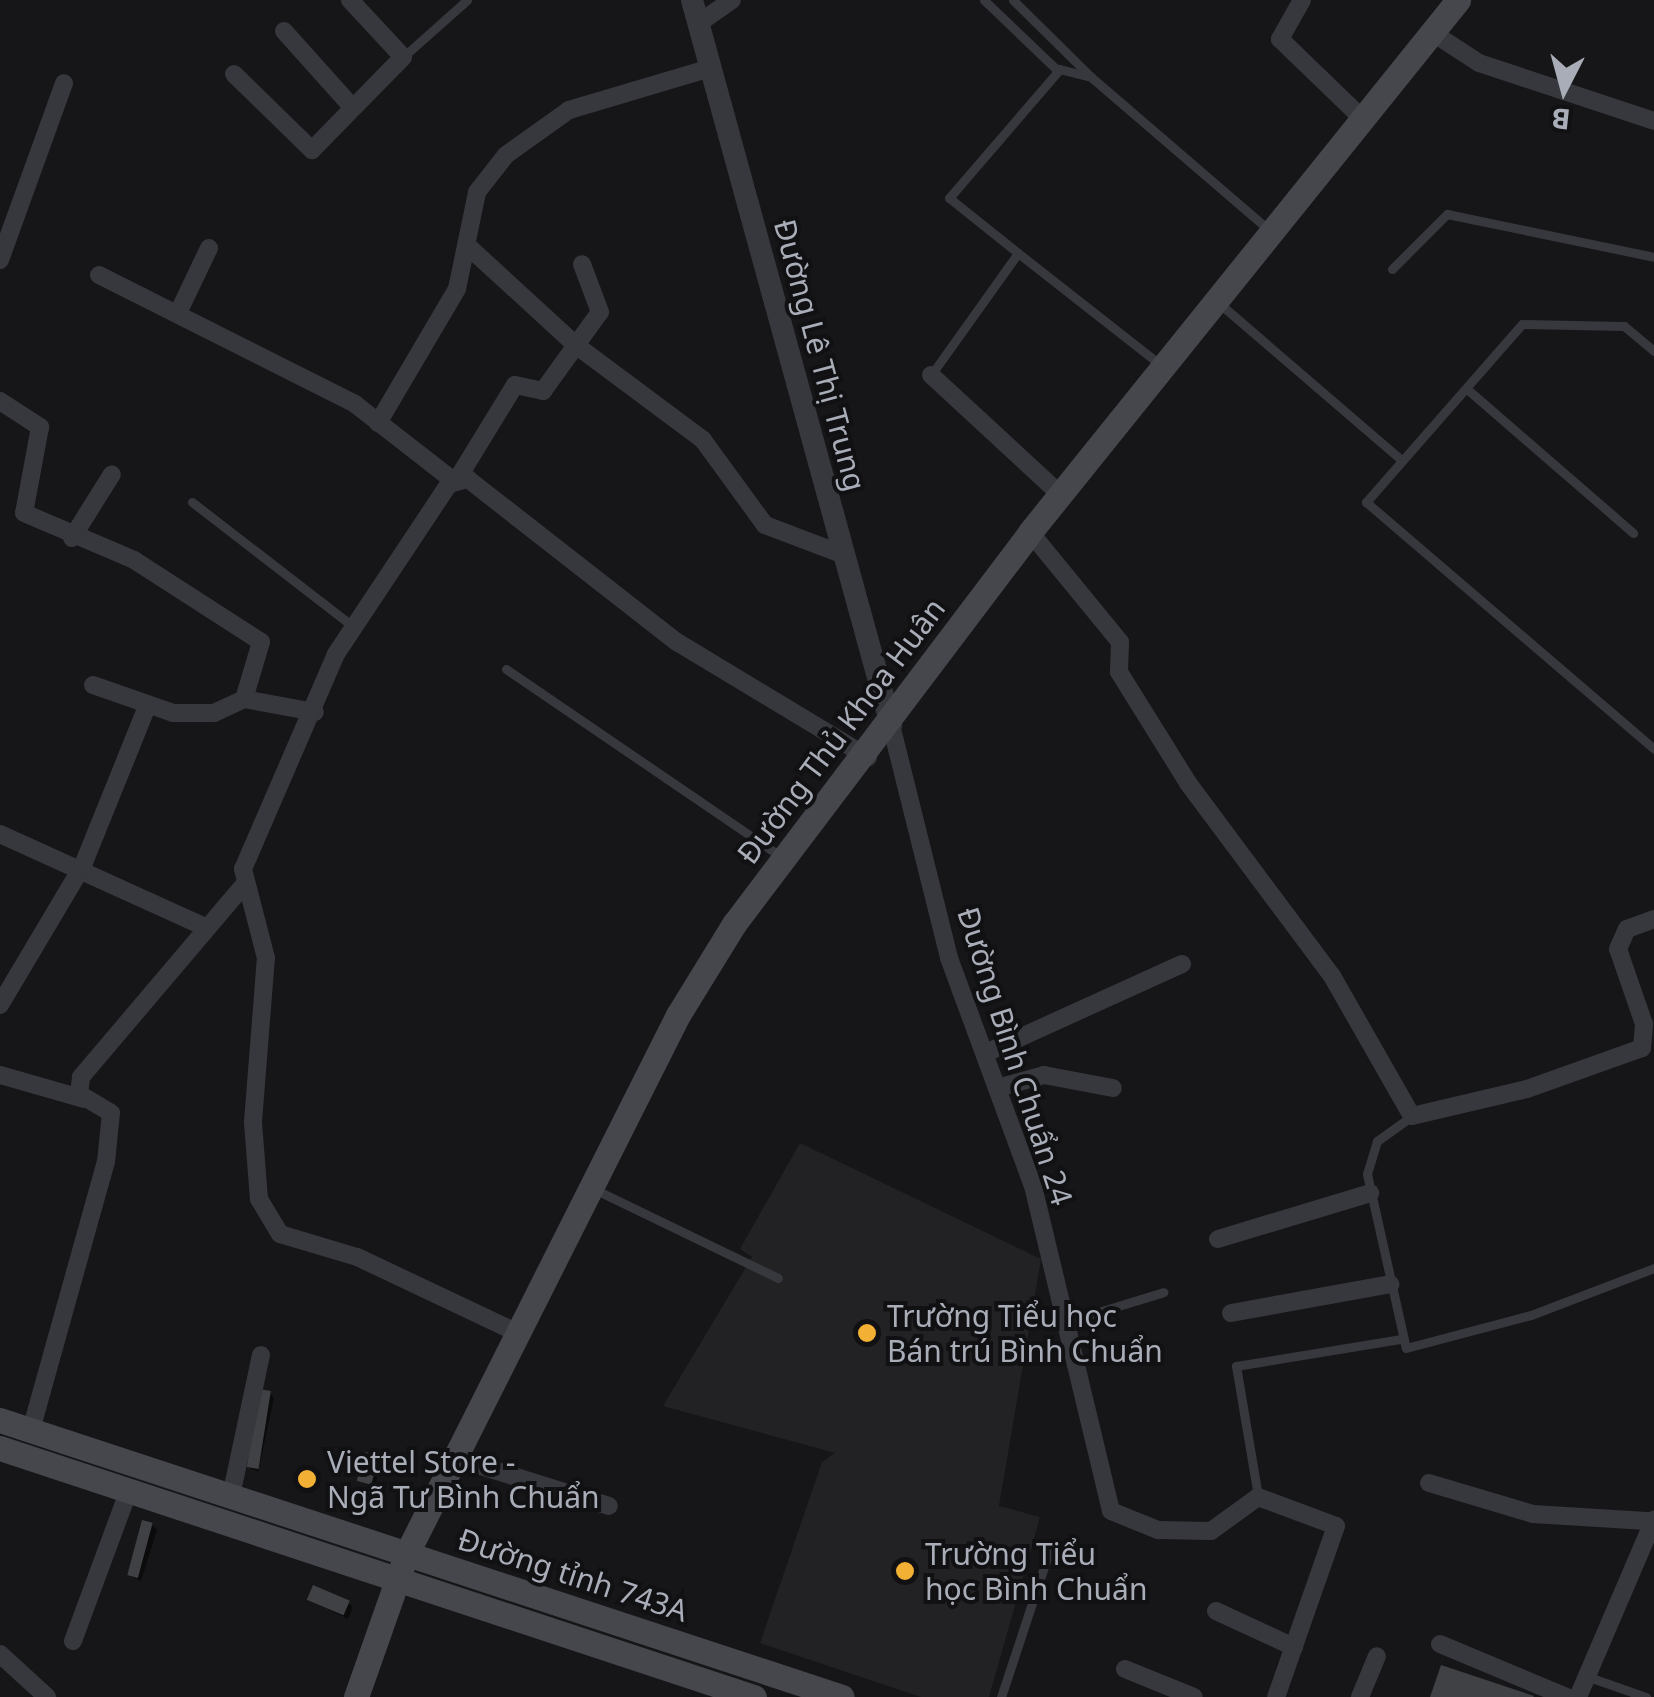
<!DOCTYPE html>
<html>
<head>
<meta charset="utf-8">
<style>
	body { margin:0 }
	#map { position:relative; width:1654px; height:1697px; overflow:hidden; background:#161618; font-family:"Noto Sans",sans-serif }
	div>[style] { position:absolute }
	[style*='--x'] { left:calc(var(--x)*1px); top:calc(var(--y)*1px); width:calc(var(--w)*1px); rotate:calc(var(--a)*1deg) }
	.built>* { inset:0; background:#222225 }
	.shadow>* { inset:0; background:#0007 }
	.building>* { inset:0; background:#404145; transform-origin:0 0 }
	.service>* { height:9px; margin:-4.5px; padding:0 4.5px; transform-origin:4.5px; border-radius:4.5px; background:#37383d }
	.minor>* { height:18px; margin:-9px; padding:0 9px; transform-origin:9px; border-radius:9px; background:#37383d }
	.tertiary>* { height:22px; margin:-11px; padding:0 11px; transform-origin:11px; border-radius:11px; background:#37383d }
	.secondary>* { height:25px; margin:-12.5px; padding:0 12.5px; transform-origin:12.5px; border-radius:12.5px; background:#45474d }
	.dots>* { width:28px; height:28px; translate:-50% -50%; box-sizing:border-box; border:5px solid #111113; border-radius:50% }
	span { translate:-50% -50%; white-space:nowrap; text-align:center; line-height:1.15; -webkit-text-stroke:8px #111113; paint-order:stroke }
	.street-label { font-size:30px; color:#a8adb8 }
	.poi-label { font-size:30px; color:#a8adb8 }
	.left { translate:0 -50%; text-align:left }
	.north { position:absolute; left:1514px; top:40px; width:100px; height:100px; -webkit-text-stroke:8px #111113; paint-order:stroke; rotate:186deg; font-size:28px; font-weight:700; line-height:40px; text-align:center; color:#a8adb8 }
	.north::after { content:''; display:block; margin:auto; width:35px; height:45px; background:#a8adb8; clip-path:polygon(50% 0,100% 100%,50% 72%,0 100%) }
</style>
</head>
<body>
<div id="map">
	<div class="built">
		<i style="clip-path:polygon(800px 1143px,1041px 1259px,999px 1506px,1040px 1517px,989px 1697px,921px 1697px,760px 1643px,822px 1462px,835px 1453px,663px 1406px,752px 1257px,740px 1249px)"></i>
	</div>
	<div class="shadow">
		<i style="clip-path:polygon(270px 1394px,274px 1398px,258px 1472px,244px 1465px)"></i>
		<i style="clip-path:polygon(377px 1458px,382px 1463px,374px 1488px,360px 1481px)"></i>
		<i style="clip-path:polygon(152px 1525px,157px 1530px,141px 1581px,127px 1574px)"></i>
		<i style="clip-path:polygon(310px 1600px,348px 1603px,353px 1607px,348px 1619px)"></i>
	</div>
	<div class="building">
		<i style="left:259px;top:1389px;width:12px;height:79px;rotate:9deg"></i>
		<i style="left:365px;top:1452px;width:15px;height:30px;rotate:16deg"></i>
		<i style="left:142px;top:1520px;width:11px;height:57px;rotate:15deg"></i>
		<i style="left:313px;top:1585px;width:40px;height:16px;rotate:23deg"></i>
		<i style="clip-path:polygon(1441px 1665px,1534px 1696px,1533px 1697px,1430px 1697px)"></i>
	</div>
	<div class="service">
		<i style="--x:984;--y:0;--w:98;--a:43.8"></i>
		<i style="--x:1055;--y:68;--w:37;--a:14"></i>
		<i style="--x:1091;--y:77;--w:238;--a:40.7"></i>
		<i style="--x:1013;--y:0;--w:107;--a:44.6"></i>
		<i style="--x:403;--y:57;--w:86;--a:-41.7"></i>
		<i style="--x:1018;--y:253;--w:88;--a:-141.4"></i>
		<i style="--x:949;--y:198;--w:170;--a:-49.3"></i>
		<i style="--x:1392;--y:269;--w:78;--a:-45"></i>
		<i style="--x:1447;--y:214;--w:211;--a:11.7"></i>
		<i style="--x:1220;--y:304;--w:238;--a:40.7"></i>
		<i style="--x:1654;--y:351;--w:39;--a:-140"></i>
		<i style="--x:1624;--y:326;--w:102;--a:-178.9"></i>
		<i style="--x:1522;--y:324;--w:237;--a:131.2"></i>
		<i style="--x:1366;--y:502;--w:379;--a:40.6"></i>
		<i style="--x:931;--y:375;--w:150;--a:-54.5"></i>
		<i style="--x:1018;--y:253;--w:183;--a:38.1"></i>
		<i style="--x:1467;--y:389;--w:220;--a:40.9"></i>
		<i style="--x:192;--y:502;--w:205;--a:37.7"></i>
		<i style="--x:506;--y:669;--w:335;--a:34.3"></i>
		<i style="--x:1412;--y:1116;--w:43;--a:144.5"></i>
		<i style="--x:1377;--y:1141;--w:34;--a:107"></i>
		<i style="--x:1367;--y:1174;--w:178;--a:77.4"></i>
		<i style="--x:1406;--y:1348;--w:129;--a:-14.8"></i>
		<i style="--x:1531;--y:1315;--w:132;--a:-20.9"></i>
		<i style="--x:596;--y:1190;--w:202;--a:25.8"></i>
		<i style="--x:1066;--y:1322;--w:102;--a:-17"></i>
		<i style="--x:1258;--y:1496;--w:132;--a:-99.6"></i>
		<i style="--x:1236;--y:1366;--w:166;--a:-9.3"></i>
		<i style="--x:1586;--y:1676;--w:64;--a:19.3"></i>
		<i style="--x:1001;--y:1697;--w:156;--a:-71.7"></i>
	</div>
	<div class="minor">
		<i style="--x:1302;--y:0;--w:45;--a:119.4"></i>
		<i style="--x:1280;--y:39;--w:118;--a:44"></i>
		<i style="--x:699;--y:23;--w:40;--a:-34.9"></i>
		<i style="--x:284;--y:31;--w:103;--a:48.1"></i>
		<i style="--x:1433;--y:33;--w:55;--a:33.1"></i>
		<i style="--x:1479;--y:63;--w:184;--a:18.3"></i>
		<i style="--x:234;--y:74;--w:109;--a:44.3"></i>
		<i style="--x:312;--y:150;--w:130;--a:-45.6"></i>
		<i style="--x:403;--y:57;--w:78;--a:-132.9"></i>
		<i style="--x:471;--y:249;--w:144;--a:42.5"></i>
		<i style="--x:577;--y:346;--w:157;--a:36.7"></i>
		<i style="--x:703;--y:440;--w:105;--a:53.9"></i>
		<i style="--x:765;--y:525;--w:85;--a:20.8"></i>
		<i style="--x:0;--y:260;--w:188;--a:-70.1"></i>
		<i style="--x:99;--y:275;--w:287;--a:26.7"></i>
		<i style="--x:355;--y:404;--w:125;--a:37.9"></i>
		<i style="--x:178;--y:313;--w:72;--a:-64.5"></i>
		<i style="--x:931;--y:375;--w:177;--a:42.7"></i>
		<i style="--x:0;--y:401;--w:48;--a:33"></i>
		<i style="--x:40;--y:427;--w:87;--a:100.5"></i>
		<i style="--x:24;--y:513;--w:120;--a:23.1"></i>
		<i style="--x:134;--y:560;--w:151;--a:32.8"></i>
		<i style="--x:261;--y:642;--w:59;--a:106.6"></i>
		<i style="--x:378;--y:423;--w:156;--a:-59.5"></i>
		<i style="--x:457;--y:289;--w:99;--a:-78.3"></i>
		<i style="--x:477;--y:192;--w:47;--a:-51.9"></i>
		<i style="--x:506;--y:155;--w:77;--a:-35.5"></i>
		<i style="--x:569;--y:110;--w:148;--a:-16.5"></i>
		<i style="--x:458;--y:478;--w:109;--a:-58.5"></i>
		<i style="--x:515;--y:385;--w:29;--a:12"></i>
		<i style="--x:543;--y:391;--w:97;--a:-54.2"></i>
		<i style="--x:600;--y:312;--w:51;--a:-110.6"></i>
		<i style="--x:1030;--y:532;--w:142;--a:50.7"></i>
		<i style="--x:1120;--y:642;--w:30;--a:92"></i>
		<i style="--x:1119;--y:672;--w:131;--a:58.1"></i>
		<i style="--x:1188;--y:783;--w:241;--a:53.3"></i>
		<i style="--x:1332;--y:976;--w:161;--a:60.3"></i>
		<i style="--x:1412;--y:1116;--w:118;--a:-13.2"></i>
		<i style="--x:1527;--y:1089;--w:122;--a:-19.6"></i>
		<i style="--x:1642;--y:1048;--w:24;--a:-85"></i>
		<i style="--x:1644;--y:1024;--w:79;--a:-109.1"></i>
		<i style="--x:1618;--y:949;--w:22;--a:-66"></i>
		<i style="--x:1627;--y:929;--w:29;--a:-20"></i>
		<i style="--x:72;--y:538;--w:75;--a:-58"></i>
		<i style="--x:93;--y:685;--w:85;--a:19.3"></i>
		<i style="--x:173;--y:713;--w:41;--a:0"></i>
		<i style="--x:214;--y:713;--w:33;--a:-25"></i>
		<i style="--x:244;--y:699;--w:72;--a:10.4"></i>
		<i style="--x:891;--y:725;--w:240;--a:76"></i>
		<i style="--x:949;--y:958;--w:243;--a:69.8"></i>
		<i style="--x:1033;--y:1186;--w:334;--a:76.5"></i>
		<i style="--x:1111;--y:1511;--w:51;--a:22"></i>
		<i style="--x:1158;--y:1530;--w:53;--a:1.1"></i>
		<i style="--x:1211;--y:1531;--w:58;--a:-35.9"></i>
		<i style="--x:1258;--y:1497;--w:83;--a:20.4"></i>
		<i style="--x:1336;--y:1526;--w:181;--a:109.3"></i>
		<i style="--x:0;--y:834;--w:227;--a:24.4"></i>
		<i style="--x:0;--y:1005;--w:163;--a:-59.3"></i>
		<i style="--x:83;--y:865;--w:168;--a:-68"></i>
		<i style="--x:988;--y:1052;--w:213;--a:-24.4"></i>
		<i style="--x:0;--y:1075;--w:87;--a:15.9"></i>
		<i style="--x:1001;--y:1087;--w:45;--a:-15.6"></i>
		<i style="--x:1044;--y:1075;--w:70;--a:10.7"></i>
		<i style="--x:1218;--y:1239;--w:159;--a:-16.8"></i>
		<i style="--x:1231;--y:1313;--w:162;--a:-10.3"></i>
		<i style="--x:518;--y:1333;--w:178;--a:-154.7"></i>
		<i style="--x:357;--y:1257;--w:80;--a:-163.4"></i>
		<i style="--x:280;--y:1234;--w:41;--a:-121"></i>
		<i style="--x:259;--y:1199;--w:77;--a:-94.5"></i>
		<i style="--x:253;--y:1122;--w:165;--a:-85.5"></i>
		<i style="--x:266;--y:958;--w:92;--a:-104.5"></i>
		<i style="--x:243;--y:869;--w:234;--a:-66.6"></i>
		<i style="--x:336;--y:654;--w:204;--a:-56.4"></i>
		<i style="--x:449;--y:484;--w:20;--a:-15"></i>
		<i style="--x:468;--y:479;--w:265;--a:38"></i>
		<i style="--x:677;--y:642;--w:223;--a:31.1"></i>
		<i style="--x:31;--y:1430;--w:278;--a:-74.4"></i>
		<i style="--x:106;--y:1162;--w:49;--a:-84.2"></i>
		<i style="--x:111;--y:1113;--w:37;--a:-149"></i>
		<i style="--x:79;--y:1094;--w:17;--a:-83"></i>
		<i style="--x:81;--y:1077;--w:250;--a:-49.7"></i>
		<i style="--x:455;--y:1458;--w:161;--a:17.3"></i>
		<i style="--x:1429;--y:1483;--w:109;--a:16.6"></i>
		<i style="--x:1533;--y:1514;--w:114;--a:3.5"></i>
		<i style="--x:231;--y:1496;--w:144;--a:-78"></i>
		<i style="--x:1216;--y:1611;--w:86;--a:24.8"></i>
		<i style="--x:73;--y:1641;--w:161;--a:-69.7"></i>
		<i style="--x:1440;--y:1644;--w:138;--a:22.7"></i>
		<i style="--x:0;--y:1654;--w:64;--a:42.5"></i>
		<i style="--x:1125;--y:1669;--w:74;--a:22.1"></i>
		<i style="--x:1360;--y:1697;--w:44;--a:-67.5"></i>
		<i style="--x:1578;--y:1697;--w:193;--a:-66.8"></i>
	</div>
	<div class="tertiary">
		<i style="--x:692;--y:0;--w:752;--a:74.65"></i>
	</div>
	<div class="secondary">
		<i style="--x:0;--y:1420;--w:886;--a:18.21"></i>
		<i style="--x:0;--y:1448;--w:794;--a:18.28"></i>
		<i style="--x:356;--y:1697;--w:151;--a:-70.6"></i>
		<i style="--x:406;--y:1555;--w:605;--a:-63.27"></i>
		<i style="--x:678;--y:1015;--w:107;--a:-58.4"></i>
		<i style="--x:734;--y:924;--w:491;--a:-52.9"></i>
		<i style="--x:1030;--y:532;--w:683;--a:-51.18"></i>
	</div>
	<div class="dots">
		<i style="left:867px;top:1333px;background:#f2b134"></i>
		<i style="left:307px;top:1479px;background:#f2b134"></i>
		<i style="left:905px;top:1571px;background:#f2b134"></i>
	</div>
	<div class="street-label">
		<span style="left:820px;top:355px;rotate:75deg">Đường Lê Thị Trung</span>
		<span style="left:841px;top:731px;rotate:-53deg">Đường Thủ Khoa Huân</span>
		<span style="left:1015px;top:1056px;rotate:72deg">Đường Bình Chuẩn 24</span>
		<span style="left:573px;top:1575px;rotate:18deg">Đường tỉnh 743A</span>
	</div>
	<div class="poi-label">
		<span class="left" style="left:887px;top:1333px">Trường Tiểu học<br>Bán trú Bình Chuẩn</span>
		<span class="left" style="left:327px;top:1479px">Viettel Store -<br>Ngã Tư Bình Chuẩn</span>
		<span class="left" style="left:925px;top:1571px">Trường Tiểu<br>học Bình Chuẩn</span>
	</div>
	<div class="north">B</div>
</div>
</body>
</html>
